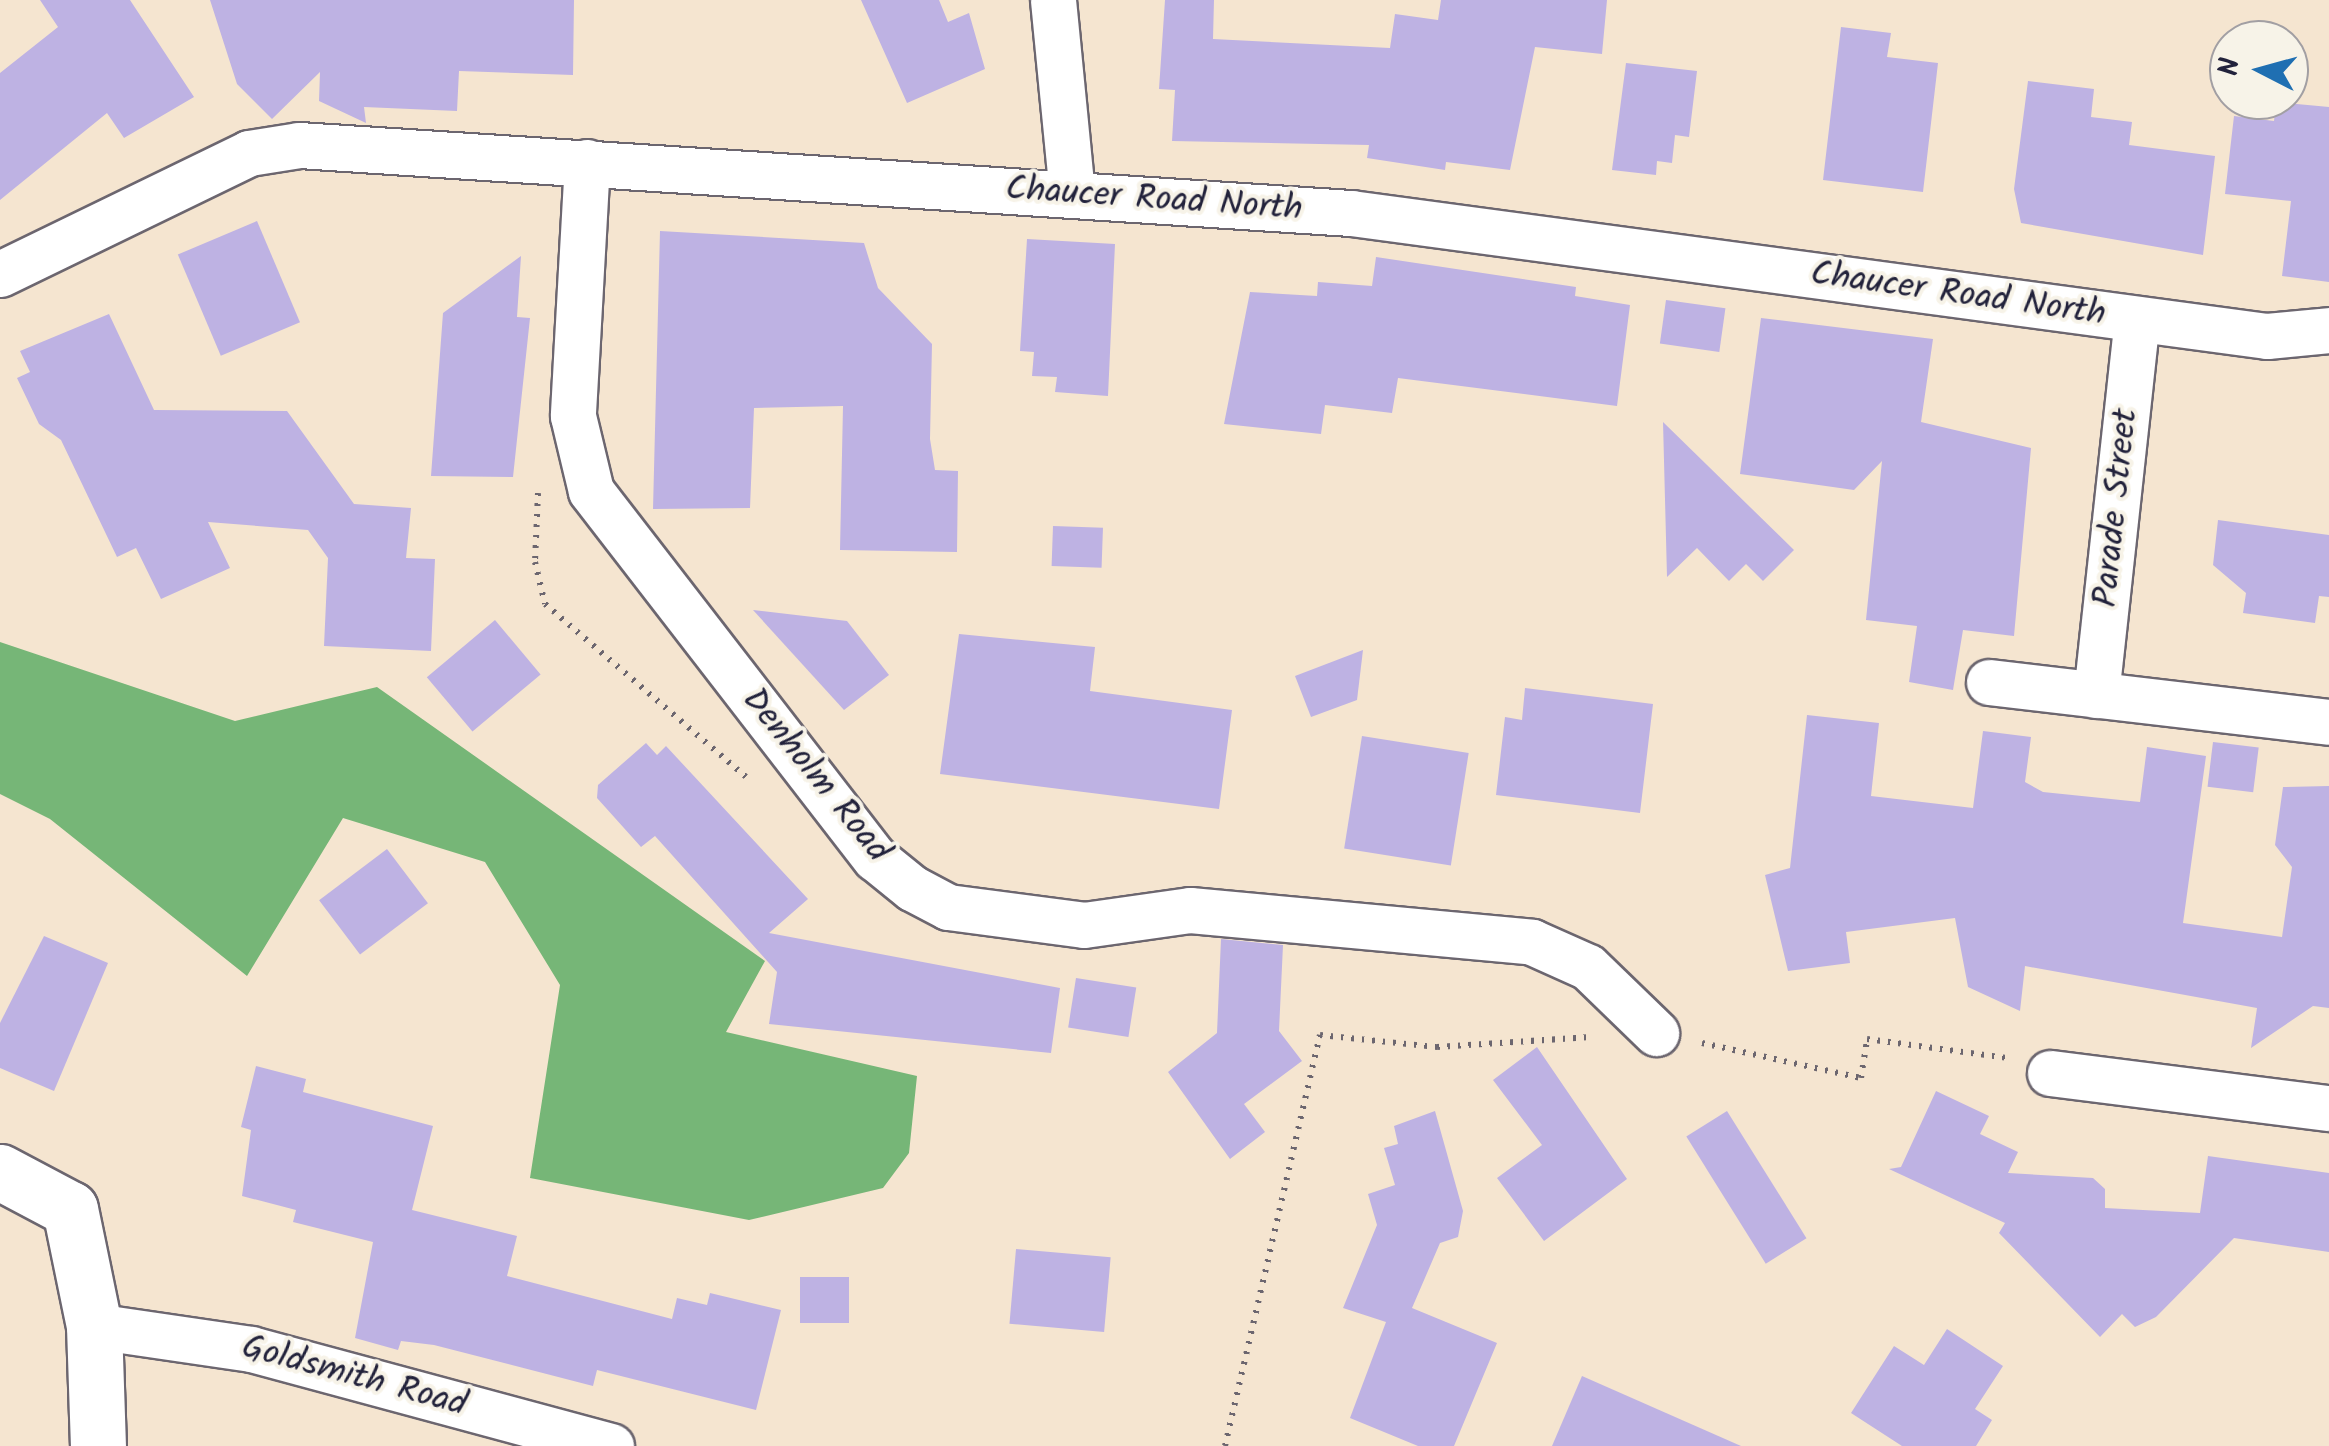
<!DOCTYPE html>
<html>
<head>
<meta charset="utf-8">
<style>
	body { margin:0 }
	#map { position:relative; width:2329px; height:1446px; overflow:hidden; background:#f5e5d0; font-family:Kalam,sans-serif }
	div>[style] { position:absolute }
	[style*='--x'] { left:calc(var(--x)*1px); top:calc(var(--y)*1px); width:calc(var(--w)*1px); rotate:calc(var(--a)*1deg) }
	.forest>* { inset:0; background:#76b677 }
	.building>* { inset:0; background:#beb2e3; transform-origin:0 0 }
	.path>* { height:6px; margin-top:-3px; transform-origin:0; background:repeating-linear-gradient(90deg,#6c666f 0 2.5px,transparent 0 10.5px) }
	.roads { filter:drop-shadow(2px 0 #6c666f) drop-shadow(-2px 0 #6c666f) drop-shadow(0 2px #6c666f) drop-shadow(0 -2px #6c666f) }
	.street>* { height:45px; margin:-22.5px; padding:0 22.5px; transform-origin:22.5px; border-radius:22.5px; background:#fff }
	.secondary>* { height:55px; margin:-27.5px; padding:0 27.5px; transform-origin:27.5px; border-radius:27.5px; background:#fff }
	span { translate:-50% -50%; white-space:nowrap; text-align:center; line-height:1.15; -webkit-text-stroke:8px #f7f3e8; paint-order:stroke }
	.street-label { font-size:35px; color:#22223b }
	.north { position:absolute; left:2209px; top:20px; width:100px; height:100px; box-sizing:border-box; background:#f7f3e8; border:2px solid #a29fa3; border-radius:50%; rotate:276deg; font-size:28px; font-weight:700; line-height:40px; text-align:center; color:#22223b }
	.north::after { content:''; display:block; margin:auto; width:35px; height:45px; background:#1f6fb2; clip-path:polygon(50% 0,100% 100%,50% 72%,0 100%) }
</style>
</head>
<body>
<div id="map">
	<div class="forest">
		<i style="clip-path:polygon(0 642px,235px 721px,377px 687px,765px 961px,726px 1032px,917px 1076px,909px 1153px,883px 1188px,749px 1220px,530px 1178px,560px 985px,485px 862px,343px 818px,247px 976px,50px 819px,0 794px)"></i>
	</div>
	<div class="building">
		<i style="clip-path:polygon(40px 0,130px 0,194px 97px,124px 138px,107px 113px,0 200px,0 73px,58px 27px)"></i>
		<i style="clip-path:polygon(210px 0,574px 0,573px 75px,459px 71px,457px 111px,364px 107px,366px 123px,319px 101px,320px 72px,272px 119px,237px 84px)"></i>
		<i style="clip-path:polygon(861px 0,939px 0,948px 22px,969px 13px,985px 69px,907px 103px)"></i>
		<i style="clip-path:polygon(1165px 0,1214px 0,1213px 39px,1390px 48px,1395px 14px,1438px 20px,1441px 0,1607px 0,1602px 54px,1535px 47px,1510px 170px,1446px 162px,1445px 170px,1367px 158px,1369px 145px,1172px 141px,1175px 90px,1159px 89px)"></i>
		<i style="clip-path:polygon(1841px 27px,1891px 33px,1887px 57px,1938px 63px,1923px 192px,1823px 180px)"></i>
		<i style="clip-path:polygon(1626px 63px,1697px 71px,1689px 137px,1675px 135px,1672px 163px,1657px 161px,1656px 175px,1612px 170px)"></i>
		<i style="clip-path:polygon(2028px 81px,2094px 89px,2091px 117px,2132px 122px,2129px 145px,2215px 156px,2203px 255px,2021px 223px,2014px 189px)"></i>
		<i style="clip-path:polygon(2276px 102px,2329px 107px,2329px 282px,2282px 276px,2291px 201px,2225px 194px,2234px 116px,2274px 121px)"></i>
		<i style="left:257px;top:221px;width:110px;height:86px;rotate:67deg"></i>
		<i style="clip-path:polygon(660px 231px,864px 243px,878px 288px,932px 344px,930px 439px,935px 470px,958px 471px,957px 552px,840px 550px,843px 406px,754px 408px,750px 508px,653px 509px)"></i>
		<i style="clip-path:polygon(1027px 239px,1115px 244px,1108px 396px,1055px 392px,1057px 377px,1032px 376px,1034px 352px,1020px 351px)"></i>
		<i style="clip-path:polygon(521px 256px,517px 317px,530px 318px,513px 477px,431px 476px,443px 313px)"></i>
		<i style="clip-path:polygon(1376px 257px,1576px 287px,1575px 296px,1630px 305px,1617px 406px,1398px 378px,1392px 413px,1325px 405px,1321px 434px,1224px 424px,1250px 292px,1317px 296px,1318px 282px,1372px 286px)"></i>
		<i style="left:1666px;top:300px;width:60px;height:44px;rotate:8deg"></i>
		<i style="clip-path:polygon(109px 314px,154px 410px,287px 411px,354px 504px,411px 508px,406px 558px,435px 559px,431px 651px,324px 646px,328px 558px,308px 530px,208px 522px,230px 568px,161px 599px,136px 548px,117px 557px,61px 440px,39px 424px,17px 378px,30px 372px,20px 351px)"></i>
		<i style="clip-path:polygon(1761px 318px,1933px 339px,1921px 422px,2031px 448px,2014px 636px,1963px 630px,1953px 690px,1909px 682px,1917px 626px,1866px 620px,1882px 461px,1854px 490px,1740px 474px)"></i>
		<i style="clip-path:polygon(1663px 422px,1794px 550px,1763px 581px,1746px 564px,1729px 581px,1697px 548px,1667px 577px)"></i>
		<i style="clip-path:polygon(2218px 520px,2329px 535px,2329px 597px,2319px 596px,2315px 623px,2243px 613px,2246px 593px,2213px 565px)"></i>
		<i style="left:1053px;top:526px;width:50px;height:40px;rotate:2deg"></i>
		<i style="clip-path:polygon(753px 610px,847px 621px,889px 675px,844px 710px)"></i>
		<i style="left:495px;top:620px;width:71px;height:89px;rotate:50deg"></i>
		<i style="clip-path:polygon(959px 634px,1095px 647px,1090px 691px,1232px 710px,1219px 809px,940px 774px)"></i>
		<i style="clip-path:polygon(1363px 650px,1357px 700px,1311px 717px,1295px 676px)"></i>
		<i style="clip-path:polygon(1525px 688px,1653px 704px,1640px 813px,1496px 795px,1505px 717px,1522px 720px)"></i>
		<i style="clip-path:polygon(1807px 715px,1879px 723px,1871px 796px,1973px 808px,1983px 731px,2031px 737px,2025px 782px,2043px 792px,2140px 802px,2147px 747px,2206px 756px,2183px 923px,2282px 937px,2292px 867px,2275px 845px,2283px 787px,2329px 786px,2329px 1008px,2313px 1006px,2251px 1048px,2257px 1008px,2025px 966px,2020px 1011px,1968px 987px,1955px 918px,1846px 932px,1850px 963px,1788px 971px,1765px 875px,1790px 868px)"></i>
		<i style="left:1362px;top:736px;width:108px;height:114px;rotate:9deg"></i>
		<i style="left:2213px;top:742px;width:46px;height:45px;rotate:7deg"></i>
		<i style="clip-path:polygon(646px 743px,657px 755px,666px 746px,808px 899px,769px 933px,1060px 988px,1051px 1053px,769px 1024px,777px 972px,655px 836px,641px 847px,597px 798px,598px 785px)"></i>
		<i style="left:387px;top:849px;width:68px;height:85px;rotate:53deg"></i>
		<i style="clip-path:polygon(44px 936px,108px 963px,54px 1091px,0 1068px,0 1023px)"></i>
		<i style="clip-path:polygon(1221px 939px,1283px 945px,1279px 1031px,1302px 1061px,1244px 1104px,1265px 1132px,1230px 1159px,1168px 1072px,1217px 1033px)"></i>
		<i style="left:1076px;top:978px;width:61px;height:50px;rotate:9deg"></i>
		<i style="clip-path:polygon(1537px 1047px,1627px 1179px,1544px 1241px,1497px 1178px,1542px 1145px,1493px 1080px)"></i>
		<i style="clip-path:polygon(256px 1066px,306px 1079px,303px 1092px,433px 1126px,412px 1210px,517px 1236px,507px 1276px,672px 1319px,677px 1298px,707px 1305px,710px 1293px,781px 1310px,756px 1410px,597px 1370px,593px 1386px,434px 1345px,401px 1341px,398px 1350px,355px 1338px,373px 1242px,293px 1222px,296px 1210px,242px 1196px,251px 1130px,241px 1127px)"></i>
		<i style="clip-path:polygon(1936px 1091px,1989px 1116px,1980px 1134px,2018px 1152px,2008px 1173px,2093px 1178px,2105px 1189px,2105px 1208px,2200px 1213px,2208px 1156px,2329px 1173px,2329px 1252px,2234px 1238px,2156px 1317px,2135px 1327px,2122px 1314px,2100px 1337px,1999px 1233px,2005px 1223px,1889px 1169px,1901px 1167px)"></i>
		<i style="clip-path:polygon(1435px 1111px,1463px 1211px,1458px 1237px,1440px 1243px,1412px 1308px,1497px 1343px,1454px 1446px,1418px 1446px,1350px 1418px,1386px 1322px,1343px 1308px,1377px 1225px,1368px 1194px,1395px 1185px,1384px 1148px,1398px 1144px,1394px 1126px)"></i>
		<i style="left:1727px;top:1111px;width:150px;height:48px;rotate:58deg"></i>
		<i style="left:1016px;top:1249px;width:95px;height:75px;rotate:5deg"></i>
		<i style="left:800px;top:1277px;width:49px;height:46px"></i>
		<i style="clip-path:polygon(1947px 1329px,2003px 1366px,1975px 1409px,1992px 1420px,1976px 1446px,1902px 1446px,1851px 1413px,1894px 1346px,1924px 1365px)"></i>
		<i style="clip-path:polygon(1582px 1376px,1741px 1446px,1552px 1446px)"></i>
	</div>
	<div class="path">
		<i style="--x:538;--y:493;--w:69;--a:92.5"></i>
		<i style="--x:535;--y:562;--w:43;--a:76.6"></i>
		<i style="--x:545;--y:604;--w:265;--a:40.7"></i>
		<i style="--x:1702;--y:1043;--w:163;--a:12.4"></i>
		<i style="--x:1861;--y:1078;--w:39;--a:-81"></i>
		<i style="--x:1867;--y:1039;--w:141;--a:7.7"></i>
		<i style="--x:1225;--y:1446;--w:422;--a:-77"></i>
		<i style="--x:1320;--y:1035;--w:118;--a:5.9"></i>
		<i style="--x:1437;--y:1047;--w:154;--a:-3.7"></i>
	</div>
	<div class="roads">
		<div class="street">
			<i style="--x:1053;--y:0;--w:195;--a:84.4"></i>
			<i style="--x:587;--y:162;--w:254;--a:93.2"></i>
			<i style="--x:573;--y:416;--w:77;--a:76.5"></i>
			<i style="--x:591;--y:491;--w:464;--a:52.3"></i>
			<i style="--x:875;--y:858;--w:48;--a:39"></i>
			<i style="--x:912;--y:888;--w:41;--a:27.8"></i>
			<i style="--x:948;--y:907;--w:137;--a:7.5"></i>
			<i style="--x:1084;--y:925;--w:107;--a:-8.1"></i>
			<i style="--x:1190;--y:910;--w:343;--a:5.3"></i>
			<i style="--x:1532;--y:942;--w:61;--a:24.1"></i>
			<i style="--x:1588;--y:967;--w:95;--a:44.1"></i>
			<i style="--x:0;--y:274;--w:277;--a:-25.9"></i>
			<i style="--x:249;--y:153;--w:51;--a:-9.1"></i>
			<i style="--x:299;--y:145;--w:1054;--a:3.7"></i>
			<i style="--x:1351;--y:213;--w:924;--a:7.65"></i>
			<i style="--x:2267;--y:336;--w:62;--a:-5.5"></i>
			<i style="--x:1989;--y:682;--w:342;--a:6.7"></i>
			<i style="--x:2096;--y:695;--w:377;--a:-83.8"></i>
			<i style="--x:2050;--y:1073;--w:281;--a:7.2"></i>
			<i style="--x:94;--y:1326;--w:159;--a:8.3"></i>
			<i style="--x:251;--y:1349;--w:373;--a:15.1"></i>
		</div>
		<div class="secondary">
			<i style="--x:0;--y:1172;--w:79;--a:27.9"></i>
			<i style="--x:70;--y:1209;--w:119;--a:78.4"></i>
			<i style="--x:94;--y:1326;--w:120;--a:88.1"></i>
		</div>
	</div>
	<div class="street-label">
		<span style="left:1154px;top:200px;rotate:4deg">Chaucer Road North</span>
		<span style="left:1958px;top:295px;rotate:8deg">Chaucer Road North</span>
		<span style="left:2117px;top:508px;rotate:-84deg">Parade Street</span>
		<span style="left:815px;top:776px;rotate:51deg">Denholm Road</span>
		<span style="left:354px;top:1377px;rotate:15deg">Goldsmith Road</span>
	</div>
	<div class="north">N</div>
</div>
</body>
</html>
